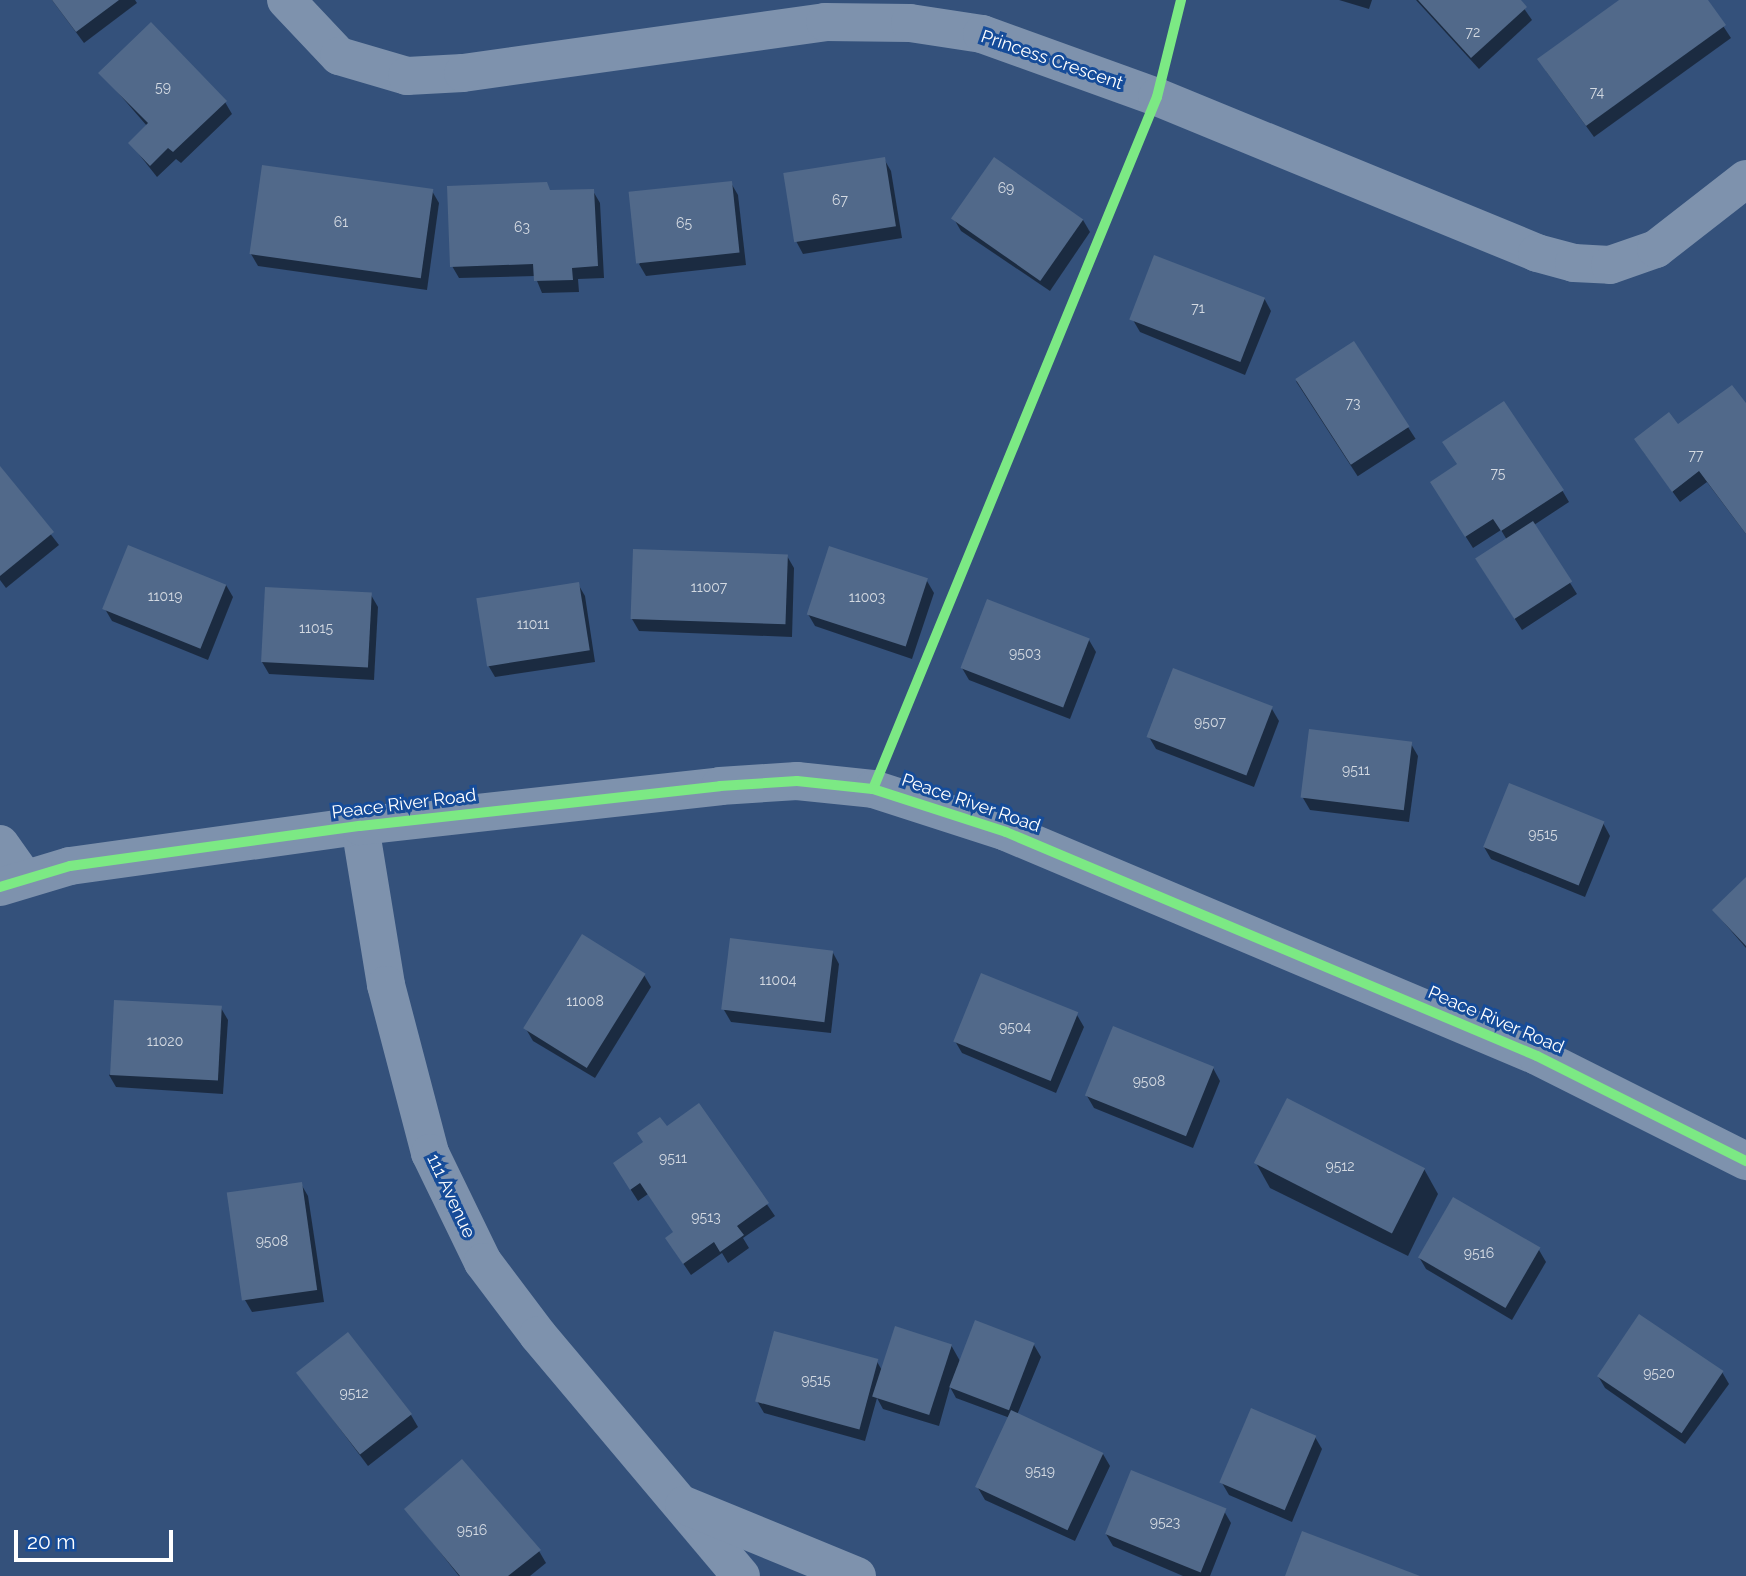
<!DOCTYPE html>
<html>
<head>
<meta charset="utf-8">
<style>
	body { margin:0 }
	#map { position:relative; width:1746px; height:1576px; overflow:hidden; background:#34517b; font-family:Raleway,sans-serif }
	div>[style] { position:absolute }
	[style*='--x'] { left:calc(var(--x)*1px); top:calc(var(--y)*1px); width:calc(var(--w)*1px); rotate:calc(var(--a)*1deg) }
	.shadow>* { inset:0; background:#0007; transform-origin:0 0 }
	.building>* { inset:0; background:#51698a; transform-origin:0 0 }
	.street>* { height:38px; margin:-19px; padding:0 19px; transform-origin:19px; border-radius:19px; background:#7e92ad }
	.cycleway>* { height:10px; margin:-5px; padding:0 5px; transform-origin:5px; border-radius:5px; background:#7ce984 }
	span { translate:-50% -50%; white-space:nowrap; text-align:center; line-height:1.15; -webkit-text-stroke:6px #164c99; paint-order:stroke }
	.number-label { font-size:14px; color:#d4dae2 }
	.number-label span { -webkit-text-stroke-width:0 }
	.street-label { font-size:18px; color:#fff }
	.scale { position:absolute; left:14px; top:1530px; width:159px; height:32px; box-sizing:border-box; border:4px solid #fff; border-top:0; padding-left:9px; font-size:21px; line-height:24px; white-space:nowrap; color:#fff; -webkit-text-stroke:5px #164c99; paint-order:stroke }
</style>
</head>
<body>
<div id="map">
	<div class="shadow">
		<i style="clip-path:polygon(52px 0,135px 0,137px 3px,84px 43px)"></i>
		<i style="clip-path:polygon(1339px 0,1372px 0,1369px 9px)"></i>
		<i style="clip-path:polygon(1416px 0,1518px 0,1532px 20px,1479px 69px)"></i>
		<i style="clip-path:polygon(1622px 0,1706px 0,1731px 38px,1594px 137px,1546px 71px)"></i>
		<i style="clip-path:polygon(101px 73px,225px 102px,232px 114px,181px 163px,176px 159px,157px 177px,130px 143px,147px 126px)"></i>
		<i style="clip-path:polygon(884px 159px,891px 171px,902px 238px,803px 254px,796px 241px)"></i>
		<i style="clip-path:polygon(731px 183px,738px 195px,746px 265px,646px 276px,639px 264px)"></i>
		<i style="clip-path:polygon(432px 191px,439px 203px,427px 290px,258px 266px,251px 254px)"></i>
		<i style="clip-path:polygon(593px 191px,600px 203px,604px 278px,578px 279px,579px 292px,542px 293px,535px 276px,459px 278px,452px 266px,550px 192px)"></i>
		<i style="clip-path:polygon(954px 219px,1083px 220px,1090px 232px,1050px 291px,961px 231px)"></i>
		<i style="clip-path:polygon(1264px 298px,1271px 311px,1245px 375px,1140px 332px,1133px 320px)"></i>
		<i style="left:1354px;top:344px;width:113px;height:69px;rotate:57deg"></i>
		<i style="clip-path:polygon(1746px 406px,1746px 534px,1707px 482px,1680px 502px,1643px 451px,1678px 427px)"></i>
		<i style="clip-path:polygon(0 469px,59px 545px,6px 588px,0 580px)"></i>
		<i style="clip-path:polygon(1562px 490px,1569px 502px,1534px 525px,1577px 594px,1522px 630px,1484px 571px,1507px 540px,1501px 530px,1473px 548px,1439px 495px)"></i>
		<i style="clip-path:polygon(787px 556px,794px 568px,792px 637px,639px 631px,632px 619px)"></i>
		<i style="clip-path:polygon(927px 581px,934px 593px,912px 659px,815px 626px,808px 614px)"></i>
		<i style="clip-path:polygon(578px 584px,585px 596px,595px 662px,495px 677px,488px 665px)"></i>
		<i style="clip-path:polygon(226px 585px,233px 597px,208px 660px,112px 621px,105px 609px)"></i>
		<i style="clip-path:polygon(371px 595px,378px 607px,374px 680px,269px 674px,262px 662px)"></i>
		<i style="clip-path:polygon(1089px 640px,1096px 652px,1070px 719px,969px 680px,962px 668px)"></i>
		<i style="clip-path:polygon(1272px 709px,1279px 721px,1254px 787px,1156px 749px,1149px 737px)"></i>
		<i style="clip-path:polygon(1411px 744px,1418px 756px,1409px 822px,1310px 810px,1303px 798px)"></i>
		<i style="clip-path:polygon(1603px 823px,1610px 836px,1585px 897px,1491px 859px,1484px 847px)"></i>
		<i style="clip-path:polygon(1746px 880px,1746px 948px,1714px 911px)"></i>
		<i style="clip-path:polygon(832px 951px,839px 964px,831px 1033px,731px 1022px,724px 1010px)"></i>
		<i style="clip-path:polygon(644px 975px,651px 987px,595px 1078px,533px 1041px,526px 1029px)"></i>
		<i style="clip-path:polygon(221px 1008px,228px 1020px,223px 1094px,116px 1087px,109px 1075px)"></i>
		<i style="clip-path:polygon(1077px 1015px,1084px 1027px,1056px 1093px,962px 1053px,955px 1041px)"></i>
		<i style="clip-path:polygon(1213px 1068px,1220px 1081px,1193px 1148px,1094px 1108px,1087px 1096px)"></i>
		<i style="clip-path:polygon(699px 1106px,775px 1216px,743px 1238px,749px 1248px,728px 1263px,722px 1253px,691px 1275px,674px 1250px,675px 1233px,648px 1194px,638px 1201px,622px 1176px,667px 1128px)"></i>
		<i style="clip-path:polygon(1256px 1163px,1424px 1169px,1438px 1194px,1408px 1256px,1270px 1188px)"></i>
		<i style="clip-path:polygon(301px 1184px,308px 1196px,324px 1302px,252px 1312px,245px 1300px)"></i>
		<i style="clip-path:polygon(1539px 1250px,1546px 1262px,1512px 1320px,1426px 1269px,1419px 1257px)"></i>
		<i style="clip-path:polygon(976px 1322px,1034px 1345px,1041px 1357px,1017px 1415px,1103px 1454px,1110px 1466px,1075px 1541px,985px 1500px,978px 1488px,1010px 1418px,956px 1398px,950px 1387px,939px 1426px,883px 1409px,877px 1398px,865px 1441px,764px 1413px,757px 1401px,876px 1360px,883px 1372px,951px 1345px,960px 1361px)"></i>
		<i style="clip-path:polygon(1722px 1372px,1729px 1384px,1685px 1444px,1605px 1388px,1598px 1376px)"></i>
		<i style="clip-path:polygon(298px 1373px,411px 1415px,418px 1427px,368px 1466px)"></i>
		<i style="clip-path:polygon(1315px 1437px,1322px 1449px,1292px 1522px,1229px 1495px,1222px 1483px)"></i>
		<i style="clip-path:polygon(407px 1510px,539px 1551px,546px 1563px,530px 1576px,459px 1576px)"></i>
		<i style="clip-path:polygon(1224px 1511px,1231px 1523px,1210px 1576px,1183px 1576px,1113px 1546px,1106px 1534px)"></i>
	</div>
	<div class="building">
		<i style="clip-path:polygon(52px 0,119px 0,76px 32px)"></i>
		<i style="clip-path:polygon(1418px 0,1521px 0,1527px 7px,1471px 58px)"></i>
		<i style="clip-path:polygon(1619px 0,1708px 0,1726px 25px,1586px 126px,1537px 59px)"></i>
		<i style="clip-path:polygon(151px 22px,227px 101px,173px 152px,168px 148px,150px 166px,128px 143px,148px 123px,98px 73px)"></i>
		<i style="left:885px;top:157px;width:70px;height:103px;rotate:81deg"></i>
		<i style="left:994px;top:157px;width:109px;height:75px;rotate:35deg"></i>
		<i style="left:262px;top:165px;width:173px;height:90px;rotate:8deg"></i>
		<i style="left:732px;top:181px;width:72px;height:104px;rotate:84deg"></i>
		<i style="clip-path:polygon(547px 182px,550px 190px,594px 189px,598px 266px,572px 268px,573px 280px,534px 281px,533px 264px,450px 267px,447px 186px)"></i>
		<i style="left:1154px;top:255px;width:119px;height:69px;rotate:21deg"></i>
		<i style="left:1354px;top:341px;width:102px;height:70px;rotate:57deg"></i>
		<i style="clip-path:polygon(1732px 385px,1746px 403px,1746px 534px,1699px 471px,1672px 492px,1634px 439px,1669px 412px,1678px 424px)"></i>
		<i style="clip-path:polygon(1504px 401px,1564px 490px,1501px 531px,1493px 519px,1465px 537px,1430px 482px,1457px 464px,1442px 442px)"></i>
		<i style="clip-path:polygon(0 466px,54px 532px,0 576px)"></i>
		<i style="left:1533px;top:521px;width:72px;height:69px;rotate:57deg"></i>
		<i style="left:128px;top:545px;width:106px;height:69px;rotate:22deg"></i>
		<i style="left:829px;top:546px;width:104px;height:72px;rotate:18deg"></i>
		<i style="left:633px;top:549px;width:155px;height:70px;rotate:2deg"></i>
		<i style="left:579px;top:582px;width:69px;height:104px;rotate:81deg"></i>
		<i style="left:265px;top:587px;width:107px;height:75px;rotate:3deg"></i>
		<i style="left:987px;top:599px;width:110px;height:74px;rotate:21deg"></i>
		<i style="left:1173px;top:668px;width:107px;height:74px;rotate:21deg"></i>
		<i style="left:1309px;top:729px;width:104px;height:69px;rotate:7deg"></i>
		<i style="left:1509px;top:783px;width:103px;height:69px;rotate:22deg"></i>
		<i style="clip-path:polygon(1746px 877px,1746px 946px,1712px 910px)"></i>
		<i style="left:582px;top:934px;width:75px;height:111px;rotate:32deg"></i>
		<i style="left:730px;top:938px;width:104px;height:72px;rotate:7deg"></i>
		<i style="left:981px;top:973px;width:105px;height:74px;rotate:22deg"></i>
		<i style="left:114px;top:1000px;width:108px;height:75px;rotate:3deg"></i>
		<i style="left:1113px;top:1026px;width:109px;height:75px;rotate:22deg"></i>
		<i style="left:1287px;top:1098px;width:155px;height:73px;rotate:27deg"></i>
		<i style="clip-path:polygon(699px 1103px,769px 1203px,737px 1226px,744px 1235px,720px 1252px,714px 1242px,683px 1264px,665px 1238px,673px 1232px,640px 1183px,630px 1190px,613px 1163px,643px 1142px,637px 1133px,660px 1117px,667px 1126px)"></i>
		<i style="left:302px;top:1182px;width:109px;height:76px;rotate:82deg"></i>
		<i style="left:1453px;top:1197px;width:101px;height:70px;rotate:30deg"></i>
		<i style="left:1639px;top:1314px;width:102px;height:75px;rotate:34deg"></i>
		<i style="left:975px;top:1320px;width:64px;height:72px;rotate:21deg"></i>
		<i style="left:895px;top:1326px;width:60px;height:74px;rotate:18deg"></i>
		<i style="left:774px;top:1331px;width:108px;height:73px;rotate:15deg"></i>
		<i style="left:348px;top:1332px;width:104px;height:66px;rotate:52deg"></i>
		<i style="left:1251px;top:1408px;width:71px;height:81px;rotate:23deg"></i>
		<i style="left:1011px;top:1410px;width:102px;height:85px;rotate:25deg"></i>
		<i style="clip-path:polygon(462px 1459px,541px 1550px,508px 1576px,460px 1576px,404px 1509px)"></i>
		<i style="left:1131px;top:1470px;width:103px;height:69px;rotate:22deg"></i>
		<i style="clip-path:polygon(1302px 1531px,1420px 1576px,1285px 1576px)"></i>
	</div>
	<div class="street">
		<i style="--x:286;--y:0;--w:77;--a:46.6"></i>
		<i style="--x:339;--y:56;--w:71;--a:16.4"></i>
		<i style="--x:407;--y:76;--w:56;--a:-3.1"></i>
		<i style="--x:463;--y:73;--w:366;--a:-8"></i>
		<i style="--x:825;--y:22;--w:85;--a:0.7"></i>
		<i style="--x:910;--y:23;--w:73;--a:8.7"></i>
		<i style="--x:982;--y:34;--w:186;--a:19.8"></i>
		<i style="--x:1157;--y:97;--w:411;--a:22.3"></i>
		<i style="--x:1537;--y:253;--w:38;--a:15"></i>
		<i style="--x:1574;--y:263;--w:36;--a:3"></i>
		<i style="--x:1610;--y:265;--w:49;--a:-19.2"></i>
		<i style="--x:1656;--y:249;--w:114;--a:-37.9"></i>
		<i style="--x:360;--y:826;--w:161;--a:80.7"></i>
		<i style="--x:386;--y:985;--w:174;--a:75.3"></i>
		<i style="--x:430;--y:1153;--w:121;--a:64.1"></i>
		<i style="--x:483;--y:1262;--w:91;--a:53"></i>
		<i style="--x:538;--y:1335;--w:315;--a:49.9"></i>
		<i style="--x:0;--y:844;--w:42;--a:54.8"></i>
		<i style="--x:0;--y:887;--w:73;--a:-16.7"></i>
		<i style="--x:70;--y:866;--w:293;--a:-7.9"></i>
		<i style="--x:360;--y:826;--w:362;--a:-6.3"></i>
		<i style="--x:720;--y:786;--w:77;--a:-3.7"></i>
		<i style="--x:797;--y:781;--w:76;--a:6"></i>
		<i style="--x:873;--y:789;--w:140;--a:17.9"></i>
		<i style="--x:1006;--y:832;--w:576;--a:22.87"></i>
		<i style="--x:1537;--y:1056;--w:234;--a:26.7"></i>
		<i style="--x:684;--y:1505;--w:187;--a:22.3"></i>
	</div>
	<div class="cycleway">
		<i style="--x:873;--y:789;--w:748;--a:-67.69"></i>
		<i style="--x:1157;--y:97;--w:100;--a:-76.1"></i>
		<i style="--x:0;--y:887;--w:73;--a:-16.7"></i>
		<i style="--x:70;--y:866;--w:293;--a:-7.9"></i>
		<i style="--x:360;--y:826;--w:362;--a:-6.3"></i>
		<i style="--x:720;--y:786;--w:77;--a:-3.7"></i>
		<i style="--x:797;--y:781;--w:76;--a:6"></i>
		<i style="--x:873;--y:789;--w:140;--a:17.9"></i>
		<i style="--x:1006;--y:832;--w:576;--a:22.87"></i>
		<i style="--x:1537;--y:1056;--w:234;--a:26.7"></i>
	</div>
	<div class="number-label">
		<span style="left:1473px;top:32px">72</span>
		<span style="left:163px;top:87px">59</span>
		<span style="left:1597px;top:92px">74</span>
		<span style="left:1006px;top:188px">69</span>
		<span style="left:840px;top:200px">67</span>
		<span style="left:341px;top:222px">61</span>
		<span style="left:684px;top:223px">65</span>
		<span style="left:522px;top:227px">63</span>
		<span style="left:1198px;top:308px">71</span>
		<span style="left:1353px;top:403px">73</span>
		<span style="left:1696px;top:455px">77</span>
		<span style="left:1498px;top:473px">75</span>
		<span style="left:709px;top:587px">11007</span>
		<span style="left:165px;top:596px">11019</span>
		<span style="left:867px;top:597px">11003</span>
		<span style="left:533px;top:624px">11011</span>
		<span style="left:316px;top:628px">11015</span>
		<span style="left:1025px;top:653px">9503</span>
		<span style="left:1210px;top:722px">9507</span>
		<span style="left:1356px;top:770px">9511</span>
		<span style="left:1543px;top:834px">9515</span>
		<span style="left:778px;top:980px">11004</span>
		<span style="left:585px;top:1001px">11008</span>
		<span style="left:1015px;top:1027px">9504</span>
		<span style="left:165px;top:1041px">11020</span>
		<span style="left:1149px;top:1081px">9508</span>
		<span style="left:673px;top:1158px">9511</span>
		<span style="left:1340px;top:1166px">9512</span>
		<span style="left:706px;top:1217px">9513</span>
		<span style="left:272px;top:1241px">9508</span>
		<span style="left:1479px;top:1253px">9516</span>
		<span style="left:1659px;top:1373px">9520</span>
		<span style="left:816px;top:1380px">9515</span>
		<span style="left:354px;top:1393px">9512</span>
		<span style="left:1040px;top:1471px">9519</span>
		<span style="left:1165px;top:1522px">9523</span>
		<span style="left:472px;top:1530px">9516</span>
	</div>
	<div class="street-label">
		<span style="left:1052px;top:60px;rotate:19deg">Princess Crescent</span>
		<span style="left:971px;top:803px;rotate:19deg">Peace River Road</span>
		<span style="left:404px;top:804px;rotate:-7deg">Peace River Road</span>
		<span style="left:1496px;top:1020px;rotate:23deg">Peace River Road</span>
		<span style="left:451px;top:1196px;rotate:65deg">111 Avenue</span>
	</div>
	<div class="scale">20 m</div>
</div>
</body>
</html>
